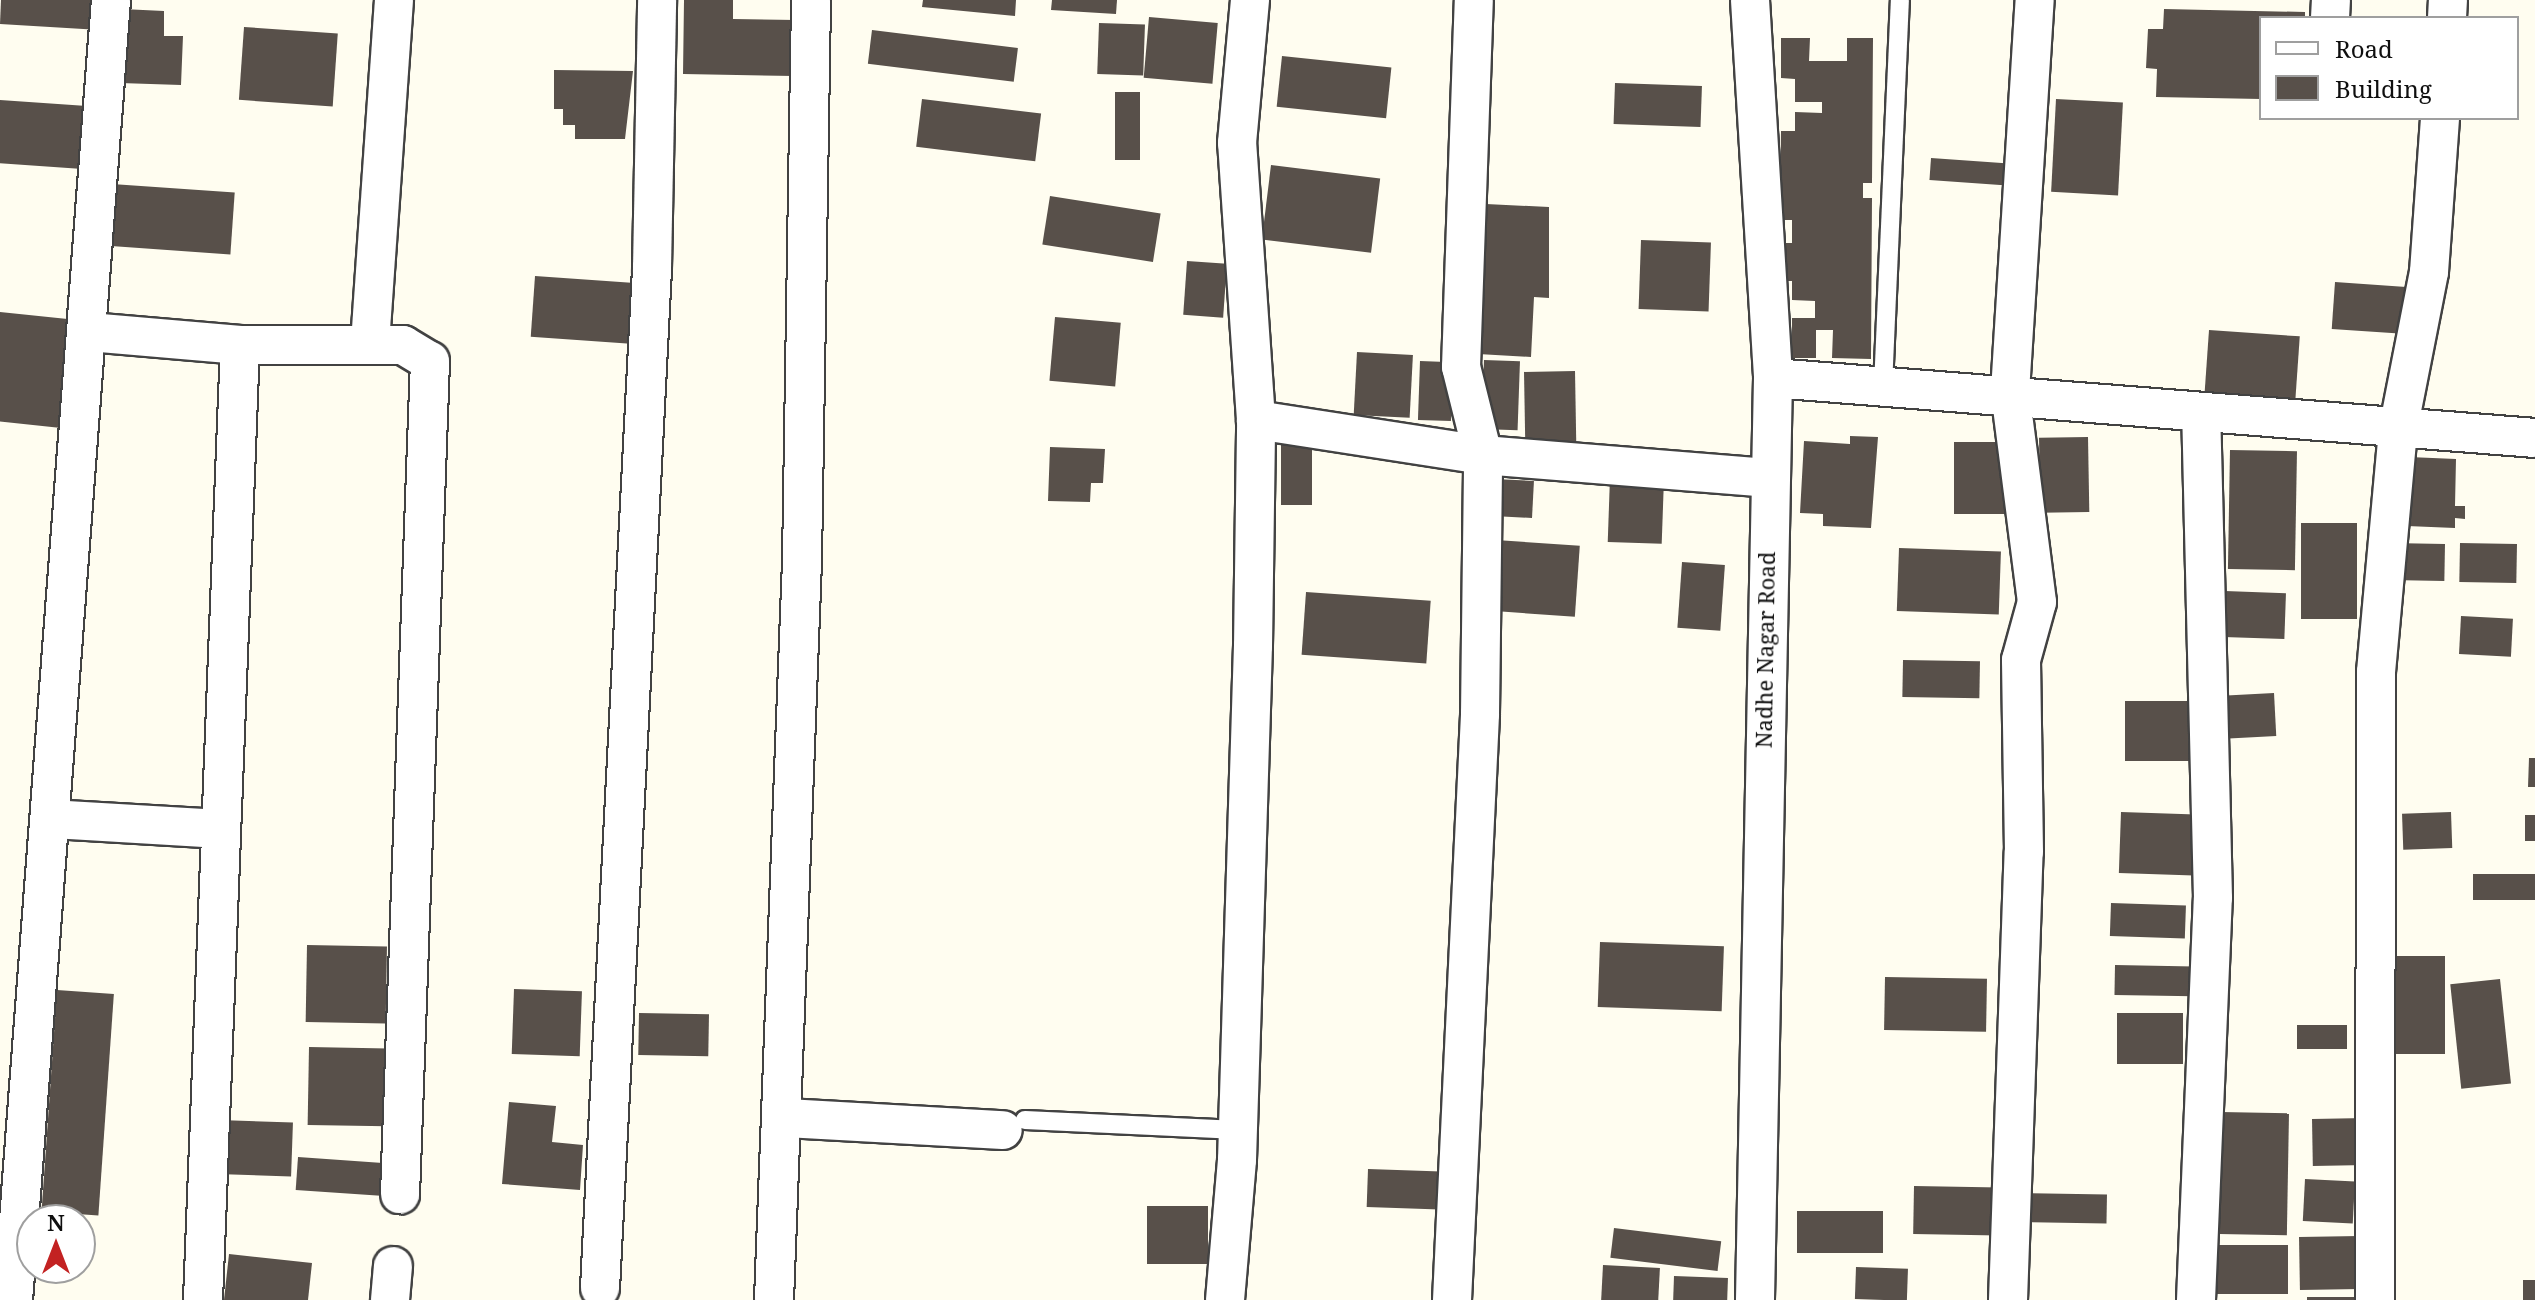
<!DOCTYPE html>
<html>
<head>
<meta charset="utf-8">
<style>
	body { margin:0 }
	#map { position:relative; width:2535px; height:1300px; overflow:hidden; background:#fffdf0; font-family:"Noto Serif",serif }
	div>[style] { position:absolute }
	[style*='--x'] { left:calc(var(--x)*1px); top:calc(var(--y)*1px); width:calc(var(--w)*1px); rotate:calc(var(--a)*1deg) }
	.building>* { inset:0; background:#58504a; transform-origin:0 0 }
	.roads { filter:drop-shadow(2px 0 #424242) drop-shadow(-2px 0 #424242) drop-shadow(0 2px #424242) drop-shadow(0 -2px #424242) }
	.service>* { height:18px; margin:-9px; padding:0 9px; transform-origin:9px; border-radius:9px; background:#fff }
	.minor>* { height:38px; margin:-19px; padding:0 19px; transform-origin:19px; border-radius:19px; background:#fff }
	span { translate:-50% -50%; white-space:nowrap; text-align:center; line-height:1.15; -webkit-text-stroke:8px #fff; paint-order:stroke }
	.street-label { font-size:22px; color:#0f0f0f }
	.legend { position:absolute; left:2259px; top:16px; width:260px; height:104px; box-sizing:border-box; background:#fff; border:2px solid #9f9f9f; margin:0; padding:10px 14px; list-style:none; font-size:24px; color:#0f0f0f }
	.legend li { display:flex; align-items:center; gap:16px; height:40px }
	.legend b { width:40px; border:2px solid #9f9f9f }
	.north { position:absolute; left:16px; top:1204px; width:80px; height:80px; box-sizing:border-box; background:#fff; border:2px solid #9f9f9f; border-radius:50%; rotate:0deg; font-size:22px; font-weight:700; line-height:32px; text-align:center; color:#0f0f0f }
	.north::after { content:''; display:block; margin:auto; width:28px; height:36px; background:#c32222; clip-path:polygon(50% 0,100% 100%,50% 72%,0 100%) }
</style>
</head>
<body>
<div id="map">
	<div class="building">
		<i style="clip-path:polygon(1px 0,102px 0,100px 30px,0 24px)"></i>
		<i style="clip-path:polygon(684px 0,733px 0,733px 19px,795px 20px,794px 76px,683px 74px)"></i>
		<i style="clip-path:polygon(923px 0,1016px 0,1015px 16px,922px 7px)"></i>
		<i style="clip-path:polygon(1052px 0,1117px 0,1116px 14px,1051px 10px)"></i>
		<i style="clip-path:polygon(122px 9px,164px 11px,164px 36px,183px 36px,181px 85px,120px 83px)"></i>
		<i style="clip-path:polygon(2164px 9px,2305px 12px,2305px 18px,2261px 18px,2261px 99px,2156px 97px,2157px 69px,2146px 68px,2148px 29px,2163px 29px)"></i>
		<i style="left:1149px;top:17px;width:69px;height:61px;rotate:5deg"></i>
		<i style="left:1099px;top:23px;width:46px;height:51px;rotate:2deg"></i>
		<i style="left:244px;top:27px;width:94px;height:73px;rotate:4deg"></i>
		<i style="left:872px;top:30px;width:147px;height:34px;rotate:7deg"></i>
		<i style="clip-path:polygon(1781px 38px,1810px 38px,1809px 61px,1847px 61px,1847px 38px,1873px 38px,1872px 183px,1863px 183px,1863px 198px,1872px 198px,1871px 359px,1832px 358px,1833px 330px,1816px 330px,1816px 358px,1779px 358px,1779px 339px,1792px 339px,1792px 318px,1815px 318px,1815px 301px,1792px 300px,1792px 281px,1779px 281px,1780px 243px,1792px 243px,1792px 220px,1780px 220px,1781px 131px,1795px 131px,1795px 112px,1822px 113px,1822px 102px,1795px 102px,1795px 79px,1781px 78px)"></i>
		<i style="left:1282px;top:56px;width:110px;height:51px;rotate:6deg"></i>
		<i style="clip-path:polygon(554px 70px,633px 71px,625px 139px,575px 139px,575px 125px,563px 125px,563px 109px,554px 109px)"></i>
		<i style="left:1615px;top:83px;width:87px;height:41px;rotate:2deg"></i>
		<i style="left:1115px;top:92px;width:25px;height:68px"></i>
		<i style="left:922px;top:99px;width:120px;height:48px;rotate:7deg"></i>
		<i style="left:2056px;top:99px;width:67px;height:93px;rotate:3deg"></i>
		<i style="left:0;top:100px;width:87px;height:63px;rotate:4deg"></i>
		<i style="left:1931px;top:158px;width:78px;height:22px;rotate:4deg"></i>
		<i style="left:1271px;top:165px;width:110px;height:75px;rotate:7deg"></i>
		<i style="left:112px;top:184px;width:123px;height:62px;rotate:4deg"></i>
		<i style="left:1050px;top:196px;width:112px;height:49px;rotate:9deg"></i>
		<i style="clip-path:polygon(1486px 204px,1549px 207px,1549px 298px,1534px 297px,1531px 357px,1478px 354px)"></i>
		<i style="left:1641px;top:240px;width:70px;height:69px;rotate:2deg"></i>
		<i style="left:1187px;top:261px;width:40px;height:54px;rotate:4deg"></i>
		<i style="left:535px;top:276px;width:107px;height:61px;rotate:4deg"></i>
		<i style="left:2335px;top:282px;width:75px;height:47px;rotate:4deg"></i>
		<i style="left:0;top:312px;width:80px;height:109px;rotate:6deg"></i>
		<i style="left:1055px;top:317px;width:66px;height:64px;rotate:5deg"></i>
		<i style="left:2209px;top:330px;width:91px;height:71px;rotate:4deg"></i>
		<i style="left:1357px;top:352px;width:56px;height:63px;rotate:3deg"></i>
		<i style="left:1484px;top:360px;width:36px;height:69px;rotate:2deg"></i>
		<i style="left:1420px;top:361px;width:33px;height:59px;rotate:2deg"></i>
		<i style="left:1575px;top:371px;width:75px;height:51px;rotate:89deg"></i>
		<i style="left:1281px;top:433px;width:31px;height:72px"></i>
		<i style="clip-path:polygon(1850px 436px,1878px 437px,1871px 528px,1823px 526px,1823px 514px,1800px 513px,1804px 441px,1850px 444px)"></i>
		<i style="left:2088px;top:437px;width:75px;height:49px;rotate:89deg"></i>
		<i style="left:1954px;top:442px;width:51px;height:72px"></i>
		<i style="clip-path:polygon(1050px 447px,1105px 449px,1103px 483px,1091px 483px,1090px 502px,1048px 501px)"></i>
		<i style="left:2230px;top:450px;width:67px;height:119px;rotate:1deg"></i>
		<i style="clip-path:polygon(2409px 457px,2456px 459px,2455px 506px,2465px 506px,2465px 519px,2455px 518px,2455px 528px,2407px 526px)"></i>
		<i style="left:1610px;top:477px;width:54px;height:65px;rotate:2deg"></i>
		<i style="left:1495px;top:479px;width:39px;height:37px;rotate:3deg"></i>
		<i style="left:2301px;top:523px;width:56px;height:96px"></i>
		<i style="left:1496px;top:540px;width:84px;height:71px;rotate:4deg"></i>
		<i style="left:2391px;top:543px;width:54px;height:37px;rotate:1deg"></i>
		<i style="left:2460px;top:543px;width:57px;height:39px;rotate:1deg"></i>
		<i style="left:1899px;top:548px;width:102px;height:63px;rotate:2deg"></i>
		<i style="left:1682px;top:562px;width:43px;height:66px;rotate:4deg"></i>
		<i style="left:2225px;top:591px;width:61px;height:46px;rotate:2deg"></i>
		<i style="left:1306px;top:592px;width:125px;height:63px;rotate:4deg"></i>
		<i style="left:2461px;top:616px;width:52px;height:38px;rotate:3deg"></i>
		<i style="left:1903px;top:660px;width:77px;height:37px;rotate:1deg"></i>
		<i style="left:2274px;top:693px;width:43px;height:57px;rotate:87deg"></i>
		<i style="left:2125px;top:701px;width:65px;height:60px"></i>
		<i style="clip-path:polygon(2529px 758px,2535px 758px,2535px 787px,2528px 787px)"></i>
		<i style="left:2121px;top:812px;width:75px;height:61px;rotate:2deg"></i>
		<i style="left:2451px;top:812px;width:36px;height:49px;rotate:88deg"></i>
		<i style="left:2525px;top:815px;width:10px;height:26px"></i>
		<i style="left:2535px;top:874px;width:26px;height:62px;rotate:90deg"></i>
		<i style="left:2111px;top:903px;width:75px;height:33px;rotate:2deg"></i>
		<i style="left:1600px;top:942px;width:124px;height:65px;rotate:2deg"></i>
		<i style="left:307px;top:945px;width:80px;height:77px;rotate:1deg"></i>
		<i style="left:2445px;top:956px;width:98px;height:62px;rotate:90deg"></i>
		<i style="left:2115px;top:965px;width:79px;height:30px;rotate:1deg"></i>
		<i style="left:1885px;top:977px;width:102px;height:53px;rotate:1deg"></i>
		<i style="left:2500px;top:979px;width:105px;height:50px;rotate:84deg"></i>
		<i style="left:514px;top:989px;width:68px;height:65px;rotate:2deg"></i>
		<i style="left:57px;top:990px;width:57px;height:222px;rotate:4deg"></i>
		<i style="left:639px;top:1013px;width:70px;height:42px;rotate:1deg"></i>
		<i style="left:2117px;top:1013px;width:66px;height:51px"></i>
		<i style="left:2297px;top:1025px;width:50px;height:24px"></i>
		<i style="left:309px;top:1047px;width:79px;height:78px;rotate:1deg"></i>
		<i style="clip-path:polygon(509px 1102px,556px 1106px,552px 1142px,583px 1145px,580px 1190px,502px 1184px)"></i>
		<i style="left:2221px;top:1112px;width:68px;height:122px;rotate:1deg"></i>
		<i style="left:2366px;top:1118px;width:47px;height:54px;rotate:89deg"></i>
		<i style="left:219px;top:1120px;width:74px;height:54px;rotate:2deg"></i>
		<i style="left:298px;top:1157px;width:85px;height:33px;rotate:4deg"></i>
		<i style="left:1368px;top:1169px;width:73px;height:38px;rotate:2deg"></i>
		<i style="left:2305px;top:1179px;width:50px;height:42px;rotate:3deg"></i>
		<i style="left:1914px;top:1186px;width:86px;height:48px;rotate:1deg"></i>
		<i style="left:2017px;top:1193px;width:90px;height:29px;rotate:1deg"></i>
		<i style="left:1147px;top:1206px;width:61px;height:58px"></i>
		<i style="left:1797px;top:1211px;width:86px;height:42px"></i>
		<i style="left:1614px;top:1228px;width:108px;height:30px;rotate:7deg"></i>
		<i style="left:2359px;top:1236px;width:53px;height:60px;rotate:89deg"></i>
		<i style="left:2215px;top:1245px;width:73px;height:49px"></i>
		<i style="clip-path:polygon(229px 1254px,312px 1263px,308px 1300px,224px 1300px)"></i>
		<i style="left:1603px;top:1265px;width:57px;height:35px;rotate:3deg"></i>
		<i style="left:1856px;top:1267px;width:52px;height:32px;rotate:2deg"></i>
		<i style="left:1674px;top:1276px;width:54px;height:24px;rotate:2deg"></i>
		<i style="left:2523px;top:1280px;width:12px;height:20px"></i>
		<i style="left:2307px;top:1297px;width:57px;height:3px"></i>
	</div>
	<div class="roads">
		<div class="service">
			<i style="--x:1883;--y:387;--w:387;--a:-87.5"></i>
			<i style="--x:1025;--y:1120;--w:213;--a:2.7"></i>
		</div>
		<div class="minor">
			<i style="--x:1750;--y:0;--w:379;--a:86.5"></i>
			<i style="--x:1773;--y:378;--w:922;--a:91.12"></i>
			<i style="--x:2330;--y:18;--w:18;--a:-87"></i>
			<i style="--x:2447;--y:18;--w:18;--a:-87"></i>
			<i style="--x:89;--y:332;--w:152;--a:4.9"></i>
			<i style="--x:240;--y:345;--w:163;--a:0"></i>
			<i style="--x:403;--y:345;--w:31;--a:31"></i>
			<i style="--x:430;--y:361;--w:834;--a:92.06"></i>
			<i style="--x:370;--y:343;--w:344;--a:-86"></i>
			<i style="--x:1773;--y:378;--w:764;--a:4.5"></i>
			<i style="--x:1256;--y:420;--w:230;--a:8.8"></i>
			<i style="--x:1483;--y:455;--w:285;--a:4.6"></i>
			<i style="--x:51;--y:819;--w:168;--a:3.4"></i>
			<i style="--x:786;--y:1118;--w:217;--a:3.2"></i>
			<i style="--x:600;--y:1288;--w:1021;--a:-87.08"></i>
			<i style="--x:652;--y:268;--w:268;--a:-88.9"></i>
			<i style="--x:13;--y:1300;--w:1304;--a:-85.69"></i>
			<i style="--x:203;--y:1300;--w:956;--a:-87.78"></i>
			<i style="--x:390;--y:1300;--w:34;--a:-85"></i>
			<i style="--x:774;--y:1300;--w:740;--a:-87.83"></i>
			<i style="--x:802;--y:561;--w:561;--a:-89.08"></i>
			<i style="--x:1225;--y:1300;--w:141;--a:-85.1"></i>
			<i style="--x:1237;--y:1160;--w:514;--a:-88.22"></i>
			<i style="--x:1253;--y:646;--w:226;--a:-89.2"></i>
			<i style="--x:1256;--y:420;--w:278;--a:-93.9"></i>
			<i style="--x:1237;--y:143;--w:144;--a:-84.8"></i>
			<i style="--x:1452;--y:1300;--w:587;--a:-87.26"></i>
			<i style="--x:1480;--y:714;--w:259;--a:-89.3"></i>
			<i style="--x:1483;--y:455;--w:91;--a:-104"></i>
			<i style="--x:1461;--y:367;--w:367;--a:-88"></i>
			<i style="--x:2008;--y:1300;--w:448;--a:-88"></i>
			<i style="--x:2024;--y:852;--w:192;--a:-90.9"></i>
			<i style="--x:2021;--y:660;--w:60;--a:-74.6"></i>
			<i style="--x:2037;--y:602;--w:212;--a:-97.3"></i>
			<i style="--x:2010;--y:392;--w:393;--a:-86.4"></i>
			<i style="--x:2196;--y:1300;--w:402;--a:-87.6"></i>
			<i style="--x:2213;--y:898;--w:483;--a:-91.4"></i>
			<i style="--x:2375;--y:1300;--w:628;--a:-89.91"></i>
			<i style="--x:2376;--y:672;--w:243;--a:-84.8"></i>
			<i style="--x:2398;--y:430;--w:161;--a:-78.9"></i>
			<i style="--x:2429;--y:272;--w:154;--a:-85.9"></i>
		</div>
	</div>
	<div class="street-label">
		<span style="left:1765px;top:650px;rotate:-89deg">Nadhe Nagar Road</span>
	</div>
	<ul class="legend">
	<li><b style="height:10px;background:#fff"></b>Road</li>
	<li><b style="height:22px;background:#58504a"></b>Building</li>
	</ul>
	<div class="north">N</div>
</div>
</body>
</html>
